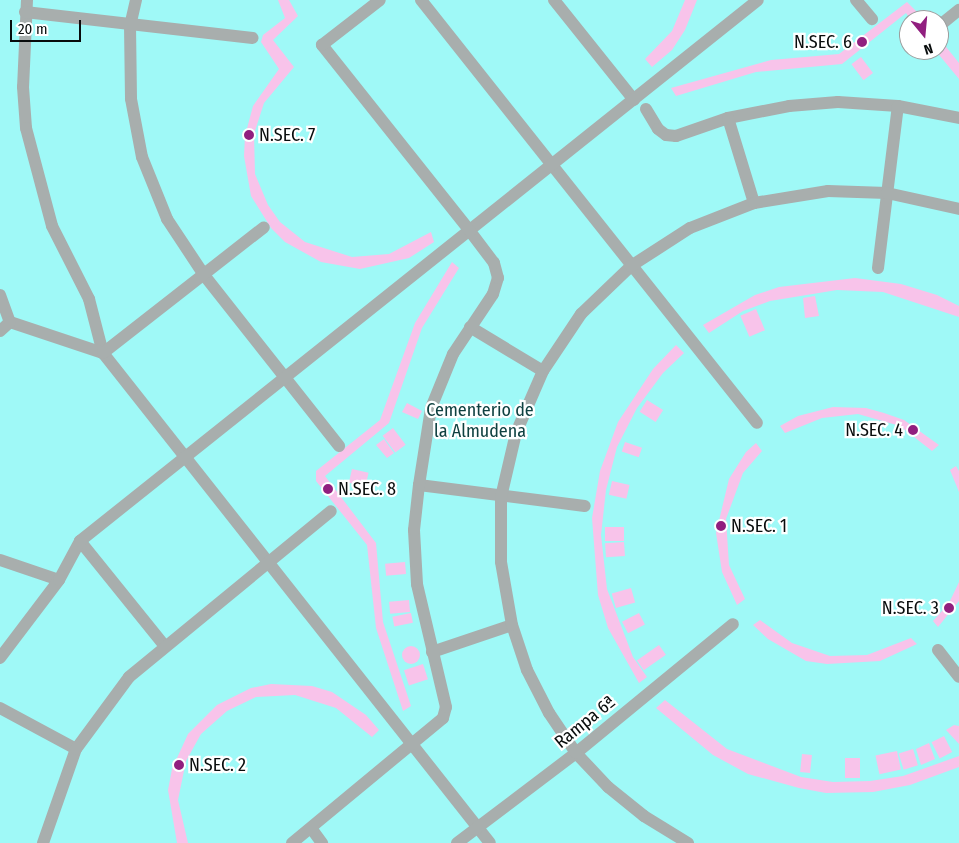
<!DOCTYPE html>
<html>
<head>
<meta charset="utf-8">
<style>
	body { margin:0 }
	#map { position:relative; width:959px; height:843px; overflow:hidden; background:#f2fffe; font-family:"Fira Sans Condensed",sans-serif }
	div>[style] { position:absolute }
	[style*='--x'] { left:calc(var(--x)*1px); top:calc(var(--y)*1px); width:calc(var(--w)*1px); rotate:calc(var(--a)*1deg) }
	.green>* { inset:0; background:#9ff9f7 }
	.building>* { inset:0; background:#f8c3ea; transform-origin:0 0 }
	.round { border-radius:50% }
	.lane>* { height:12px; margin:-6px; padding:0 6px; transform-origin:6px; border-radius:6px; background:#a8aead }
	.dots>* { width:14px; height:14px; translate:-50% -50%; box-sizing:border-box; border:2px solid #fff; border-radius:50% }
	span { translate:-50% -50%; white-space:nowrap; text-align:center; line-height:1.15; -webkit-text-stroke:4.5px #fff; paint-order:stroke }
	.poi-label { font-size:18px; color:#080c0c }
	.right { translate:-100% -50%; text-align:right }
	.left { translate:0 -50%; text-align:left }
	.park-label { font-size:18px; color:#0f4141 }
	.street-label { font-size:18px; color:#080c0c }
	.north { position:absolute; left:899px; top:10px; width:50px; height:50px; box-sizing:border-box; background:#fff; border:1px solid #9c9e9e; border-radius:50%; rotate:163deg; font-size:14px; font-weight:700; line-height:20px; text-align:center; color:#080c0c }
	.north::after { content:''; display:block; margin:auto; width:18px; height:22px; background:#911f7f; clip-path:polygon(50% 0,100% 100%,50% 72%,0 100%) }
	.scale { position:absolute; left:10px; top:20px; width:71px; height:22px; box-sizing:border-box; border:2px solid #080c0c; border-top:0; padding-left:6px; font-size:15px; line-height:18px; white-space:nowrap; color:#080c0c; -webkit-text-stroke:4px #fff; paint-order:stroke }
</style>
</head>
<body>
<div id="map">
	<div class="green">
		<i style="clip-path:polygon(evenodd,0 0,959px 0,959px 843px,0 843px,0 0,909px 20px,939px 20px,939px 50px,909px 50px,909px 20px)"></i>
	</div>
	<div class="building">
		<i style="clip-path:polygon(278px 0,289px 0,298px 16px,273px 40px,294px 67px,264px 103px,254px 134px,255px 174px,268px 205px,280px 222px,305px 242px,352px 257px,389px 254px,431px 232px,434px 242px,409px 258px,360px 269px,321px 262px,285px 242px,271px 228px,251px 196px,244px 156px,245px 136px,253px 106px,279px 69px,261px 42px,263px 35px,285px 18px)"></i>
		<i style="clip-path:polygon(685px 0,697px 0,685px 30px,672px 50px,652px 67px,645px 59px,672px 31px)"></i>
		<i style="clip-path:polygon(907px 2px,925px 20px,911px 20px,906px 13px,842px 64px,756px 72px,676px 96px,671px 88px,771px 60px,839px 54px)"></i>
		<i style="clip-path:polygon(939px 38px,959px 63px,959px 79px,935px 50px,939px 50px)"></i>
		<i style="left:861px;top:57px;width:20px;height:12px;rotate:53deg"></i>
		<i style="clip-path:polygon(452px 262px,459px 268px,422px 328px,389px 423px,325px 476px,376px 543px,383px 622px,411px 706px,403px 711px,376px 628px,367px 545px,316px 481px,316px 471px,380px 420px,415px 323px)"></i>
		<i style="clip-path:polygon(855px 278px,901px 284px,937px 295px,959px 306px,959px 317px,883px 292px,837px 290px,770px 301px,743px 311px,709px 333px,703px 325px,755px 295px,779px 287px)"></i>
		<i style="clip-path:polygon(815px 296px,819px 316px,805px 318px,803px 298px)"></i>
		<i style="left:756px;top:309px;width:23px;height:17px;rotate:67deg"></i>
		<i style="clip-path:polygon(676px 345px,684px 353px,663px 373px,637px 408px,617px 447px,606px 490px,601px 535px,607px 589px,633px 657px,647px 677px,639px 683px,608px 628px,598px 595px,592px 518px,600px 471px,618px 422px,653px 369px)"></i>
		<i style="left:647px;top:400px;width:19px;height:14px;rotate:32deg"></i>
		<i style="clip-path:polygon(407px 403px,422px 411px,418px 419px,402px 412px)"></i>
		<i style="clip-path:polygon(833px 407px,866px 408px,884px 413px,904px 420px,939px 445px,932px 451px,900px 426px,858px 414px,822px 418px,785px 433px,780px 426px,798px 416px)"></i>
		<i style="left:393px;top:428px;width:21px;height:13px;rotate:53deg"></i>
		<i style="clip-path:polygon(384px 439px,394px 453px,387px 458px,376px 445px)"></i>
		<i style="left:625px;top:442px;width:18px;height:10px;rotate:19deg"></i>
		<i style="clip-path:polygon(756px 443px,762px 451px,743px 473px,726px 519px,729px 565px,745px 599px,737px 605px,722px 572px,716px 533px,729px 479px,746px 452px)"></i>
		<i style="clip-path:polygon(956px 466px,959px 471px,959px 492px,950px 470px)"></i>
		<i style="left:352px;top:469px;width:17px;height:14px;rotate:13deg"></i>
		<i style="left:612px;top:481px;width:18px;height:14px;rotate:13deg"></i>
		<i style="left:605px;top:527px;width:19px;height:14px"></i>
		<i style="left:624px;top:542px;width:14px;height:19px;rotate:86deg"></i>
		<i style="left:405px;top:562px;width:12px;height:20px;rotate:85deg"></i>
		<i style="clip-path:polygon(959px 582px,959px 601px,938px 627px,933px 621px,949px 603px)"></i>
		<i style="left:631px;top:588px;width:15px;height:20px;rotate:74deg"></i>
		<i style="left:409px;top:600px;width:12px;height:20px;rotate:85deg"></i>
		<i style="left:411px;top:613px;width:10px;height:19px;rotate:79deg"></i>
		<i style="left:639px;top:613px;width:13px;height:19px;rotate:63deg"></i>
		<i style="clip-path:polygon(760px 620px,792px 643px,830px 656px,867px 655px,911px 638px,917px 644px,880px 661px,827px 664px,806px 661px,768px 639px,753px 625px)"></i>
		<i style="left:659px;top:645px;width:12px;height:27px;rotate:55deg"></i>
		<i class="round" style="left:402px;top:646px;width:18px;height:18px"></i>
		<i style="left:423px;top:664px;width:16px;height:20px;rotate:72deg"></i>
		<i style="clip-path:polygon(271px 684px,312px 686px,332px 692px,366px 715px,379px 730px,372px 737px,336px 708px,295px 695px,256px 697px,227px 711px,201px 734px,186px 761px,178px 800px,188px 843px,177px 843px,168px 790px,172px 769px,188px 734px,217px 705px,251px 688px)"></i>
		<i style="clip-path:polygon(665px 700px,727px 749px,801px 777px,833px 782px,870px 781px,903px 776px,959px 756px,959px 767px,910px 785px,873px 792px,826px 793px,799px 788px,748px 774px,713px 755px,656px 708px)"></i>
		<i style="clip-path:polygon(954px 725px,959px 726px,959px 744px,946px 730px)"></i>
		<i style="left:944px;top:736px;width:18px;height:14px;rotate:63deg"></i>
		<i style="clip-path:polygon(929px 743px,935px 759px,921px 765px,916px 749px)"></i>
		<i style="left:913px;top:749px;width:17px;height:15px;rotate:73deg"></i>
		<i style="left:897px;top:751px;width:19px;height:22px;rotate:78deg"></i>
		<i style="left:802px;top:754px;width:10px;height:18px;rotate:6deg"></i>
		<i style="left:845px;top:758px;width:15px;height:20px"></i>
	</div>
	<div class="lane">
		<i style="--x:27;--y:0;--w:87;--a:92.6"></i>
		<i style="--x:23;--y:87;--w:41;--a:85.8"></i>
		<i style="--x:26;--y:128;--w:101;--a:75.1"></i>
		<i style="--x:52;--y:226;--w:82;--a:63.1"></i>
		<i style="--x:89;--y:299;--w:56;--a:75.5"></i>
		<i style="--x:103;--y:353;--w:624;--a:51.7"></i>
		<i style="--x:136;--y:0;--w:27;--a:103"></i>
		<i style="--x:130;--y:26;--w:73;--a:89.2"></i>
		<i style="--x:131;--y:99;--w:59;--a:79.3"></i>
		<i style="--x:142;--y:157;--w:67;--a:68"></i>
		<i style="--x:167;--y:219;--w:67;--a:56.5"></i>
		<i style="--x:204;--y:275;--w:218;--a:51.7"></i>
		<i style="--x:421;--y:0;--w:540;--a:51.54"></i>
		<i style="--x:554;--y:0;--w:128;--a:51.3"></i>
		<i style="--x:856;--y:0;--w:25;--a:50"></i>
		<i style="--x:25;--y:12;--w:229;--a:6.5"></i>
		<i style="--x:939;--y:26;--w:26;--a:-39"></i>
		<i style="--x:646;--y:109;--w:23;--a:59"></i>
		<i style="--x:658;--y:129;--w:10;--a:37"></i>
		<i style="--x:666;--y:135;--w:10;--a:6"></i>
		<i style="--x:676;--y:136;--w:55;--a:-19.1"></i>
		<i style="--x:728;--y:118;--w:62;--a:-11.1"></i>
		<i style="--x:789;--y:106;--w:49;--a:-4.7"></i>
		<i style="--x:838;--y:102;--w:60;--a:3.8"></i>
		<i style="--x:898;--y:106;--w:62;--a:11.1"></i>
		<i style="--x:728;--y:118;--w:89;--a:73"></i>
		<i style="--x:878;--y:268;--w:163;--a:-83"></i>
		<i style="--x:0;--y:295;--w:29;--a:70"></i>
		<i style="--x:10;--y:322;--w:98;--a:18.4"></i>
		<i style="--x:470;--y:327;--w:85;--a:31.1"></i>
		<i style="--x:0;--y:331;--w:13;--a:-42"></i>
		<i style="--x:103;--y:353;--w:204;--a:-38"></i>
		<i style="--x:419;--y:485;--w:167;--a:7.2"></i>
		<i style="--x:80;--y:541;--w:134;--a:51.1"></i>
		<i style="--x:0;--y:560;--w:62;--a:18.7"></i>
		<i style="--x:938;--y:650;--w:34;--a:52"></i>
		<i style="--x:432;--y:652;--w:84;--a:-18.6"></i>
		<i style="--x:0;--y:658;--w:98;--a:-52.9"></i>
		<i style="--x:59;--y:580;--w:44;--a:-61.7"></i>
		<i style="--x:80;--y:541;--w:867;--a:-38.59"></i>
		<i style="--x:0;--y:708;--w:86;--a:28.3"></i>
		<i style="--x:311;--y:828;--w:19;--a:54"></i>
		<i style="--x:43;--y:843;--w:100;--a:-70.7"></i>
		<i style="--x:76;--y:749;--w:89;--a:-53.6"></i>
		<i style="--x:129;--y:677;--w:261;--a:-39.4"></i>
		<i style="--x:292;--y:843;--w:196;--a:-39.6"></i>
		<i style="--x:443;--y:718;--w:11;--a:-75"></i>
		<i style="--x:446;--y:707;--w:126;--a:-103.3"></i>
		<i style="--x:417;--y:584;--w:54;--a:-93.2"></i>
		<i style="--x:414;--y:530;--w:45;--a:-83.7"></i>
		<i style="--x:419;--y:485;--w:78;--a:-81.1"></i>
		<i style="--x:431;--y:408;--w:58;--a:-67.8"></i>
		<i style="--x:453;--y:354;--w:72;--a:-56.3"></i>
		<i style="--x:493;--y:294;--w:17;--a:-73"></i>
		<i style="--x:498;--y:278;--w:16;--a:-105"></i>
		<i style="--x:494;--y:263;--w:40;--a:-127"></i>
		<i style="--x:470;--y:231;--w:238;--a:-128.5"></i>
		<i style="--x:322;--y:45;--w:73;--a:-37.8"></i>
		<i style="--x:457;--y:843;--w:149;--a:-37.1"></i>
		<i style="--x:576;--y:753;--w:203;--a:-39.4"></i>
		<i style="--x:688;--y:843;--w:52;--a:-148.5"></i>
		<i style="--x:644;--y:816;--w:46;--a:-141.1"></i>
		<i style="--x:608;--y:787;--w:47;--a:-133.3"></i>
		<i style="--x:576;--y:753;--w:48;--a:-124"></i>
		<i style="--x:549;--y:713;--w:48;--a:-117.1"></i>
		<i style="--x:527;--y:670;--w:47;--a:-108.4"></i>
		<i style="--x:512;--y:625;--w:64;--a:-99.9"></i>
		<i style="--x:501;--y:562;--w:65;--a:-90"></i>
		<i style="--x:501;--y:497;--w:66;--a:-76.8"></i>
		<i style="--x:516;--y:433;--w:68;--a:-66.5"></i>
		<i style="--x:543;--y:371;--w:69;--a:-56.3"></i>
		<i style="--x:581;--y:314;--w:69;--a:-43.8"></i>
		<i style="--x:631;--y:266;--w:70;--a:-32.8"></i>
		<i style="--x:690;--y:228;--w:69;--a:-21.3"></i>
		<i style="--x:754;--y:203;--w:75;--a:-9.2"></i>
		<i style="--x:828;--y:191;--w:59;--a:1.9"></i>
		<i style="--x:887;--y:193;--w:74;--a:12.5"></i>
	</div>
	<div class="dots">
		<i style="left:862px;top:42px;background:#911f7f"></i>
		<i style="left:249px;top:135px;background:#911f7f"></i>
		<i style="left:913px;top:430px;background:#911f7f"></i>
		<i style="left:328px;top:489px;background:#911f7f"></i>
		<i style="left:721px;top:526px;background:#911f7f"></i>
		<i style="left:949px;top:608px;background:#911f7f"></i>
		<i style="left:179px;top:765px;background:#911f7f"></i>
	</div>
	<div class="poi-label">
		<span class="right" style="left:852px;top:42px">N.SEC. 6</span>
		<span class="left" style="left:259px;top:135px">N.SEC. 7</span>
		<span class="right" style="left:903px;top:430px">N.SEC. 4</span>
		<span class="left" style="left:338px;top:489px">N.SEC. 8</span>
		<span class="left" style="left:731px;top:526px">N.SEC. 1</span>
		<span class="right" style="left:939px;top:608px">N.SEC. 3</span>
		<span class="left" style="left:189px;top:765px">N.SEC. 2</span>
	</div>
	<div class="park-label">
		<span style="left:480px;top:421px">Cementerio de<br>la Almudena</span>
	</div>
	<div class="street-label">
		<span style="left:585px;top:722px;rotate:-39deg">Rampa 6ª</span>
	</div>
	<div class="north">N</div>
	<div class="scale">20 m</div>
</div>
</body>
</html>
